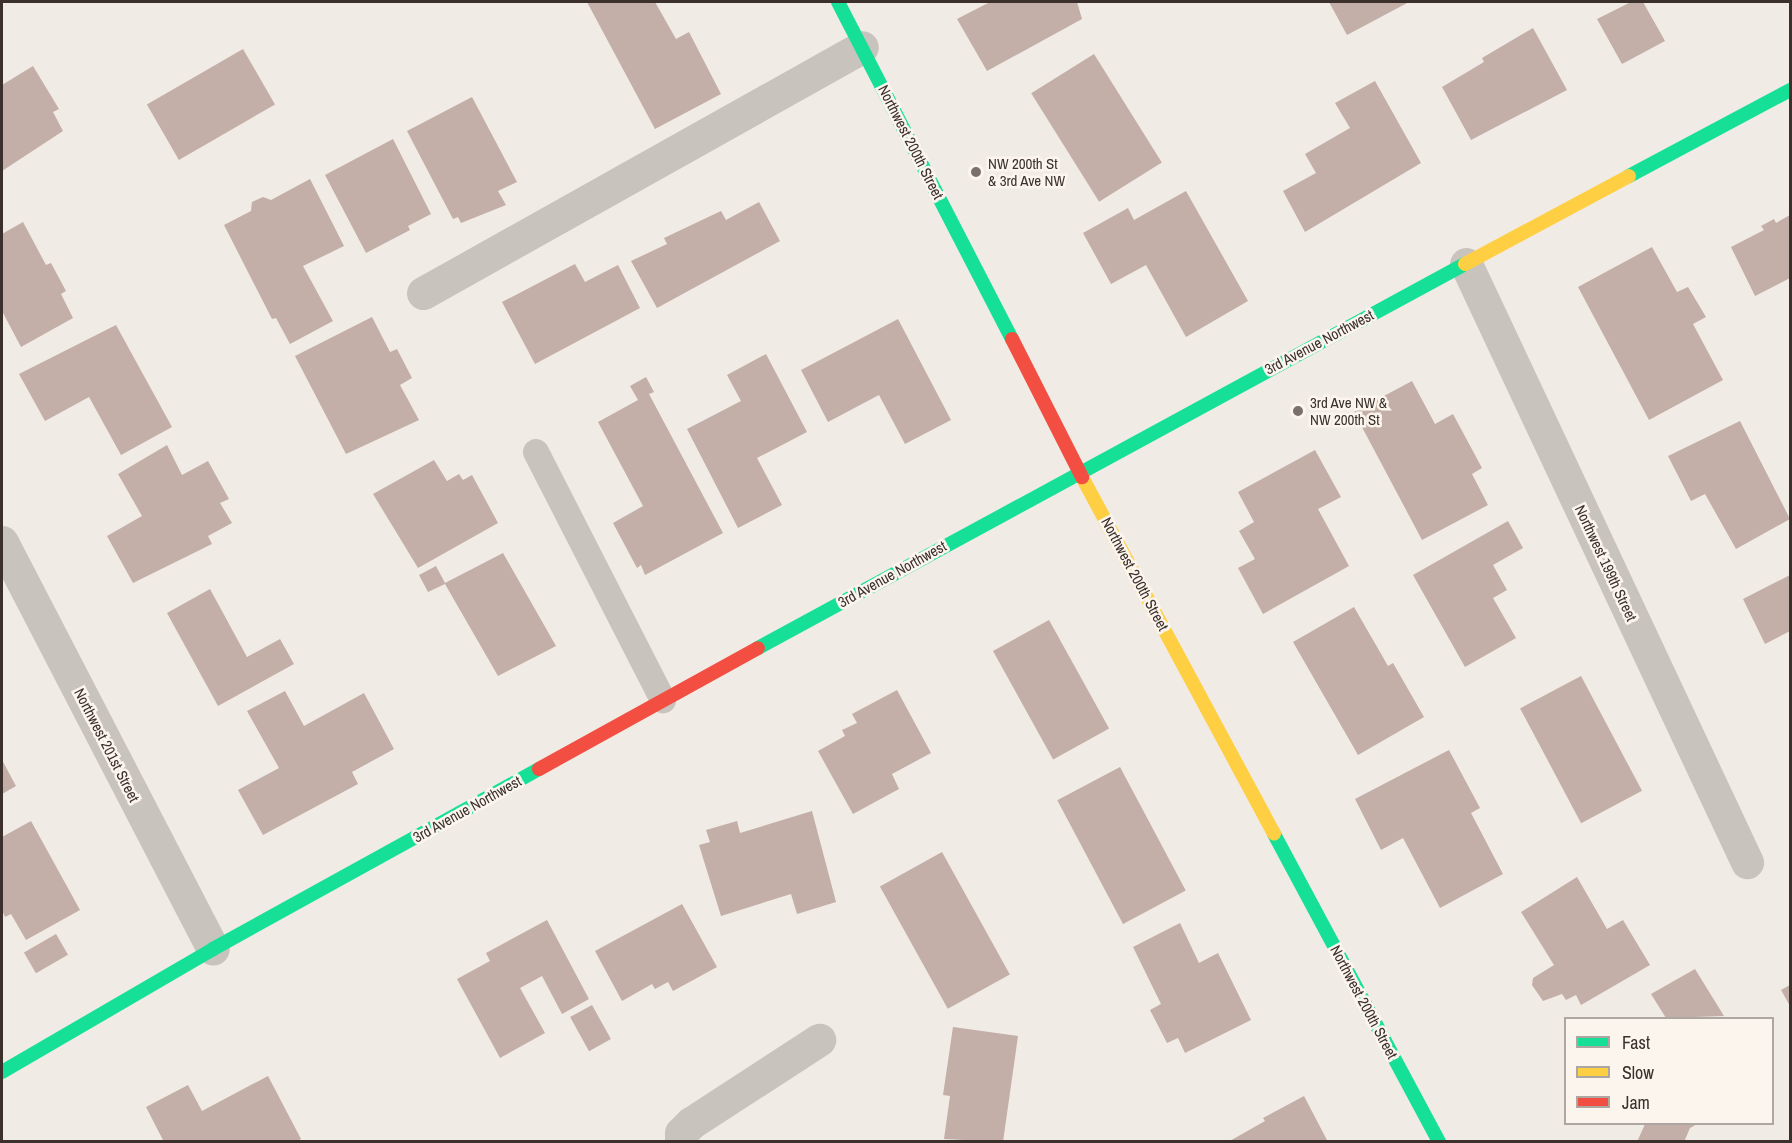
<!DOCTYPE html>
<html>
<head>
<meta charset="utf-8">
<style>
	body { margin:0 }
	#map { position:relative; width:1792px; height:1143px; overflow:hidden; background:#f0ebe5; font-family:"Archivo Narrow",sans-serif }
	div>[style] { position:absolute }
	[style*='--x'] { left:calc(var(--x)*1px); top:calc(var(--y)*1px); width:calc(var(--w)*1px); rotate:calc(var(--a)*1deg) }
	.building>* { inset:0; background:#c3afa7; transform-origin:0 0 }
	.lane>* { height:26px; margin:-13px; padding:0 13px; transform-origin:13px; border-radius:13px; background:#c9c3be }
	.street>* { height:33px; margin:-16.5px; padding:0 16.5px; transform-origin:16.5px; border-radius:16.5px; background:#c9c3be }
	.fast>* { height:14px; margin:-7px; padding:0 7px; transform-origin:7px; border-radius:7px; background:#16e098 }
	.slow>* { height:14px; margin:-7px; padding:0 7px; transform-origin:7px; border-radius:7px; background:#ffcf43 }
	.jam>* { height:14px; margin:-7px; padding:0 7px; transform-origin:7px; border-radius:7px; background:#f24e42 }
	.dots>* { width:16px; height:16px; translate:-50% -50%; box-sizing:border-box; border:3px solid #fbf5ee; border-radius:50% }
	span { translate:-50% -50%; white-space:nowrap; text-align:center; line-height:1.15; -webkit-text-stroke:5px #fbf5ee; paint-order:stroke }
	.street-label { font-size:15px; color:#3b302b }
	.poi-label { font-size:15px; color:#3b302b }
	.left { translate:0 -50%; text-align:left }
	.frame { position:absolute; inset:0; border:3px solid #3b302b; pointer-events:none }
	.legend { position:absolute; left:1564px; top:1017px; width:210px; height:108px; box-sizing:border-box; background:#fbf5ee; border:2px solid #aea6a0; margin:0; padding:8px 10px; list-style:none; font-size:18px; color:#3b302b }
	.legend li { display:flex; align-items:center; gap:12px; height:30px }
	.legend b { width:30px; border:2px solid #aea6a0 }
</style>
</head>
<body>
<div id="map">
	<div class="building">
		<i style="clip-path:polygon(587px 2px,655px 2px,676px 39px,689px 32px,721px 94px,655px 129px)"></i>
		<i style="clip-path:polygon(990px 2px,1077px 2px,1082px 19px,987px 71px,957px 19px)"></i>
		<i style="clip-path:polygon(1329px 2px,1409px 2px,1347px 35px)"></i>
		<i style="clip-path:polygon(1631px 2px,1643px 2px,1665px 41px,1622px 64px,1597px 19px)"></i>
		<i style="clip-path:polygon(1533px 28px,1567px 90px,1471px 140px,1442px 87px,1484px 62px,1482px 58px)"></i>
		<i style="left:243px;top:49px;width:64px;height:111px;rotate:60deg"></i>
		<i style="left:1094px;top:54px;width:128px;height:74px;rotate:58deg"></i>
		<i style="clip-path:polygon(33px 66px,59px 109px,53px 112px,63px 131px,2px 171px,2px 85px)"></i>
		<i style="clip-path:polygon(1375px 81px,1421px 163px,1305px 232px,1283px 191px,1316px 173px,1305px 154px,1350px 128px,1335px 103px)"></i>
		<i style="clip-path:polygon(472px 97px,517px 182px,498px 191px,506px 205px,461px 223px,458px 217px,453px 219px,407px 131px)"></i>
		<i style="clip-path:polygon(393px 139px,431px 214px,408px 226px,410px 230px,366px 253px,325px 175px)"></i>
		<i style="clip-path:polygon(310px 179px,344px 246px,303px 266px,333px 321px,290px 344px,276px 318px,272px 319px,224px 225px,251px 211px,252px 202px,263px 197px,271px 200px)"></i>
		<i style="clip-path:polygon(1186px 191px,1248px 301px,1186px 337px,1146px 265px,1111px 284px,1083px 233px,1128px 208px,1134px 220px)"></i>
		<i style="clip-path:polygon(759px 202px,780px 241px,657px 308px,631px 261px,667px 244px,664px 238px,721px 211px,726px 220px)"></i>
		<i style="clip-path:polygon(1790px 215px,1790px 278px,1755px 296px,1731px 247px,1764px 230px,1761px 226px,1774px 219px,1776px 223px)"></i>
		<i style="clip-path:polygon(23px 222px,46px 265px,51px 263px,66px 291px,61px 294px,73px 318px,21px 347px,2px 311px,2px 234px)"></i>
		<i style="clip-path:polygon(1652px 247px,1677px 292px,1688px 287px,1706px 317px,1693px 324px,1723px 380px,1649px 420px,1578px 287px)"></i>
		<i style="clip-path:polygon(575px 264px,585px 282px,618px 265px,640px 308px,535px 364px,502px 302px)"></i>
		<i style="clip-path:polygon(372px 317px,390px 352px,397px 349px,412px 378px,400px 385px,419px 420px,346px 454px,295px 356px)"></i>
		<i style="clip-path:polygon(898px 319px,951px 420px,905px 444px,879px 395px,828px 422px,801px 370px)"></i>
		<i style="clip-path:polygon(116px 325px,172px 427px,121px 455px,89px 397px,45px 421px,19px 374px)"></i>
		<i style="clip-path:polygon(766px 354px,807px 432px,757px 458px,782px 505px,738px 528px,687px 429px,741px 401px,727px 375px)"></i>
		<i style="clip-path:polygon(646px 377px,654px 392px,649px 394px,723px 533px,645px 575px,641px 565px,637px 568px,613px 523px,643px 506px,598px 422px,638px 400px,630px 386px)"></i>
		<i style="clip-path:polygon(1412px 381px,1435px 424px,1453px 414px,1482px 468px,1472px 474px,1488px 505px,1422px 540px,1354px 412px)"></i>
		<i style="clip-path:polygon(1740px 421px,1790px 519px,1736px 549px,1705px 494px,1691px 501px,1668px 456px)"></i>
		<i style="clip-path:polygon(167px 445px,182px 475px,208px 461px,229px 499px,220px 503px,232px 523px,208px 536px,212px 544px,133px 583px,107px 536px,142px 516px,118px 474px)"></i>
		<i style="clip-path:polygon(1315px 450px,1341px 497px,1318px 509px,1349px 566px,1263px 614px,1238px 568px,1255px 559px,1239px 531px,1254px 522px,1238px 492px)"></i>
		<i style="clip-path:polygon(434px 460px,447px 481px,459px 474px,463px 480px,472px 475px,498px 523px,418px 568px,373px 494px)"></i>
		<i style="clip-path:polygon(1508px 521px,1523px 548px,1493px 565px,1507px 590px,1493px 598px,1516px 638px,1465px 667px,1413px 575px)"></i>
		<i style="clip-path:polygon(503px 553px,556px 646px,498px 676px,445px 584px,428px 592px,419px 575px,436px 566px,445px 583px)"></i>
		<i style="clip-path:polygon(1790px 575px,1790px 631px,1765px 644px,1743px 599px)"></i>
		<i style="clip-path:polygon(210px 589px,247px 657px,280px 639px,294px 664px,218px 706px,167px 613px)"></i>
		<i style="clip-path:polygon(1354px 607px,1388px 666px,1393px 663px,1424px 717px,1358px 755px,1293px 642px)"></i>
		<i style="left:1049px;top:620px;width:124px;height:64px;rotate:61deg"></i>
		<i style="left:1581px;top:676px;width:130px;height:69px;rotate:62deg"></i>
		<i style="clip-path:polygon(897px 690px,931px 753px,892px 774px,899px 789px,853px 814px,818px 751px,845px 736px,842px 730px,857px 723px,852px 714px)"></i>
		<i style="clip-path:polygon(285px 691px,304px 726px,364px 693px,394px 749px,352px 772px,358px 784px,263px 835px,238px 790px,279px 768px,247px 711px)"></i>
		<i style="clip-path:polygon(1449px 750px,1480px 808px,1471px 813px,1503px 874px,1440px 908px,1403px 838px,1381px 850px,1355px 799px)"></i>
		<i style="clip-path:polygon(2px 760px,16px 786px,2px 794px)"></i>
		<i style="left:1120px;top:767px;width:140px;height:71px;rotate:62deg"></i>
		<i style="clip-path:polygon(812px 811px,836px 902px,797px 914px,791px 894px,721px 916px,699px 845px,710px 842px,706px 830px,737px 821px,740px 833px)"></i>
		<i style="clip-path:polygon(31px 821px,80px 910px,26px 940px,11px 914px,5px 917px,2px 910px,2px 837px)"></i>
		<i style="left:942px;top:852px;width:140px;height:71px;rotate:61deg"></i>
		<i style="clip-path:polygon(1577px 877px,1607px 929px,1623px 920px,1650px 965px,1581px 1005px,1576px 995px,1566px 1000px,1562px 994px,1543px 1001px,1532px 985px,1533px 978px,1554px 965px,1521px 912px)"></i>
		<i style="clip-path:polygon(682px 904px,717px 967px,673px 991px,668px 982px,655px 989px,652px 984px,622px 1001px,595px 951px)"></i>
		<i style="clip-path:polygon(547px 920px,589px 999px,562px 1014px,542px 976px,520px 988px,545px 1033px,500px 1058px,457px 979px,490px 961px,486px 953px)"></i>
		<i style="clip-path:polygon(1180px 923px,1199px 963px,1218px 953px,1251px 1020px,1185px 1053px,1178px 1038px,1167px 1043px,1150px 1010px,1161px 1004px,1133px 947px)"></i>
		<i style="left:56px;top:934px;width:24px;height:37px;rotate:60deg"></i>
		<i style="clip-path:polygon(1695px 969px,1724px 1016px,1666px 1018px,1651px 994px)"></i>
		<i style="clip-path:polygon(1790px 985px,1790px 1006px,1781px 990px)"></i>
		<i style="left:592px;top:1005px;width:39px;height:25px;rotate:61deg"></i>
		<i style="clip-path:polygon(953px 1027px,1018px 1036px,1003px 1142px,944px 1139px,950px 1096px,943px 1095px)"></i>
		<i style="clip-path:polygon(268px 1076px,301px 1139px,296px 1142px,164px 1142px,146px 1107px,188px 1085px,202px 1111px)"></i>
		<i style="clip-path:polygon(1304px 1096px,1328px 1142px,1228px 1142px,1265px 1121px,1263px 1118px)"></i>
		<i style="clip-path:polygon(1645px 1124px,1697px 1124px,1690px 1128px,1684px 1142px,1637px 1142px)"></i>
	</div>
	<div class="lane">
		<i style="--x:536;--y:452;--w:279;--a:62.9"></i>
	</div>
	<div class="street">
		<i style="--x:1466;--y:264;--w:661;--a:64.83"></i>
		<i style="--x:423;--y:293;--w:503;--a:-29.26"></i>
		<i style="--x:2;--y:542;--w:458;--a:62.6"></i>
		<i style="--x:681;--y:1142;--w:9;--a:-90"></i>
		<i style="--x:681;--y:1133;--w:14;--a:-45"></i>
		<i style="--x:691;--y:1123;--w:153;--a:-33"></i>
	</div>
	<div class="fast">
		<i style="--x:838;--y:2;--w:379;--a:62.7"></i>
		<i style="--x:1629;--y:176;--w:183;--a:-28.1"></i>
		<i style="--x:758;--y:648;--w:805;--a:-28.51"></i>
		<i style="--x:1274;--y:834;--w:349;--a:61.8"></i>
		<i style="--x:2;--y:1072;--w:244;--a:-30.2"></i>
		<i style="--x:213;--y:949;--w:372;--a:-28.9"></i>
	</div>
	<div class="slow">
		<i style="--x:1465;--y:264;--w:186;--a:-28.2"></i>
		<i style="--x:1082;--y:477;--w:405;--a:61.7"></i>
	</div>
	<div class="jam">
		<i style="--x:1012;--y:339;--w:155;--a:63.1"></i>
		<i style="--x:539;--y:769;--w:250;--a:-28.9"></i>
	</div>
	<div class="dots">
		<i style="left:976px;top:172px;background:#7a716c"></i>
		<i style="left:1298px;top:411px;background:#7a716c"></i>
	</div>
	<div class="street-label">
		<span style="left:911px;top:142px;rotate:63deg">Northwest 200th Street</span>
		<span style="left:1319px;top:342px;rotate:-28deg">3rd Avenue Northwest</span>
		<span style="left:1606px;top:563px;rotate:65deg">Northwest 199th Street</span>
		<span style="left:892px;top:574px;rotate:-29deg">3rd Avenue Northwest</span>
		<span style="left:1135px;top:574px;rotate:62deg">Northwest 200th Street</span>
		<span style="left:107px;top:745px;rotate:63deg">Northwest 201st Street</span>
		<span style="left:467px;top:809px;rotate:-29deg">3rd Avenue Northwest</span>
		<span style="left:1364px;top:1002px;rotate:62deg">Northwest 200th Street</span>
	</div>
	<div class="poi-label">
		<span class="left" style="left:988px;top:172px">NW 200th St<br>&amp; 3rd Ave NW</span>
		<span class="left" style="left:1310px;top:411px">3rd Ave NW &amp;<br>NW 200th St</span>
	</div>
	<div class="frame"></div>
	<ul class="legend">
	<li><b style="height:8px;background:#16e098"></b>Fast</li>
	<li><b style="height:8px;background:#ffcf43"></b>Slow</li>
	<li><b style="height:8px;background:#f24e42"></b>Jam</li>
	</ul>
</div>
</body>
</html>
